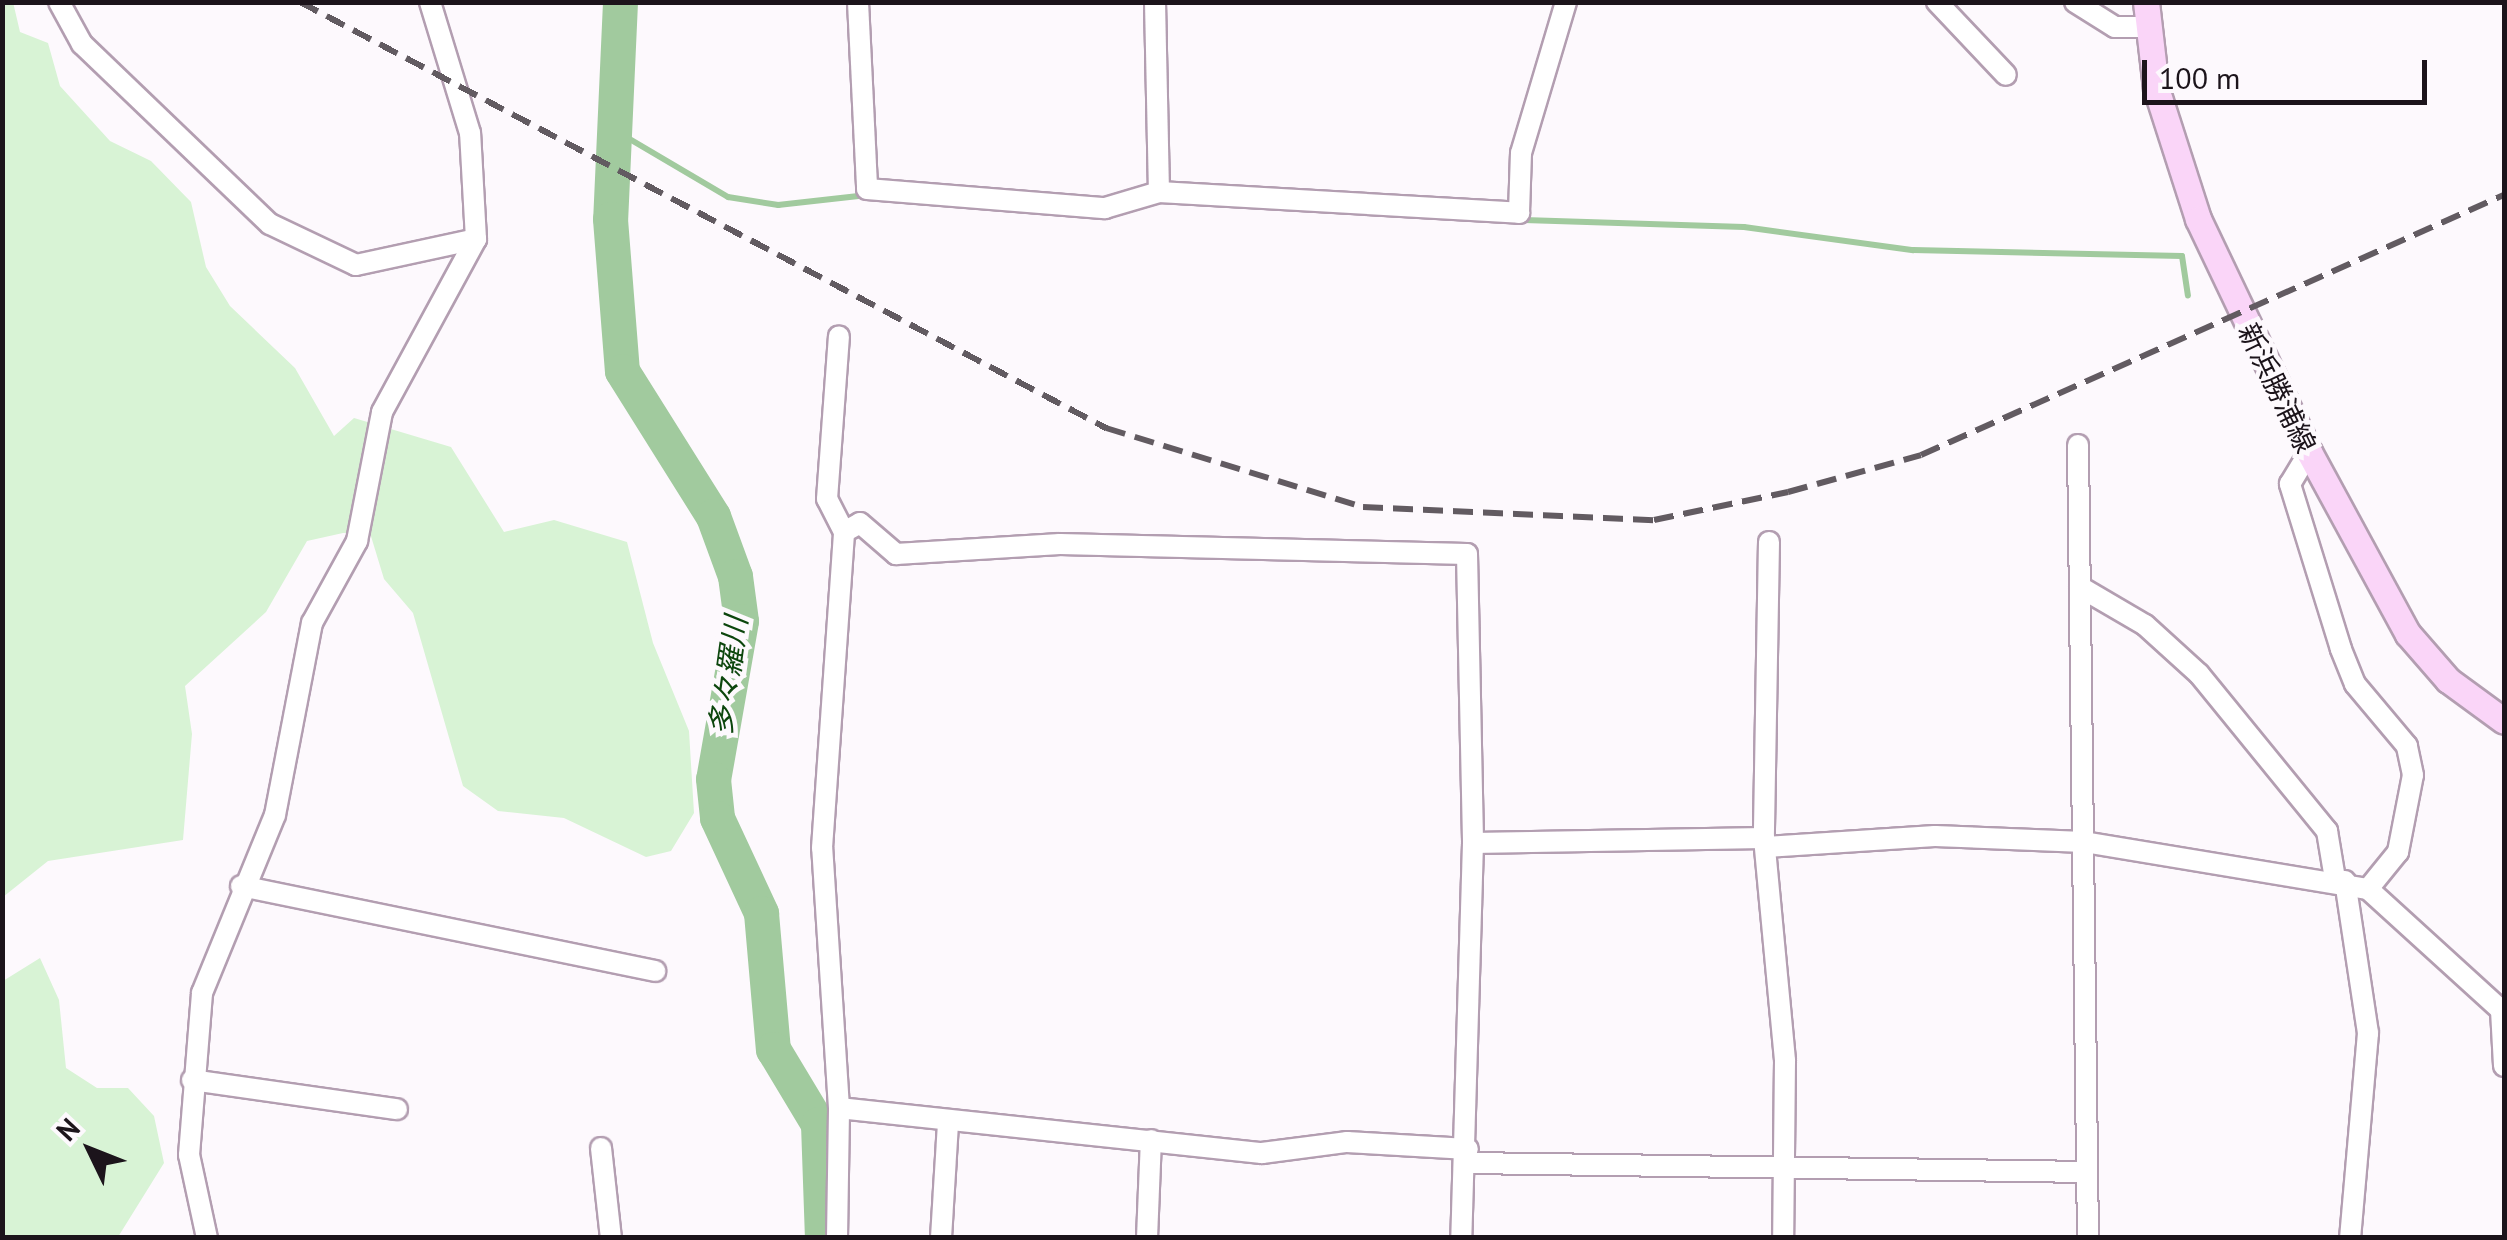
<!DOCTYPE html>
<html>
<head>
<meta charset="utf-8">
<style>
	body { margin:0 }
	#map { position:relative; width:2507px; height:1240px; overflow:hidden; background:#fdf9fd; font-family:"PT Sans","Noto Sans JP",sans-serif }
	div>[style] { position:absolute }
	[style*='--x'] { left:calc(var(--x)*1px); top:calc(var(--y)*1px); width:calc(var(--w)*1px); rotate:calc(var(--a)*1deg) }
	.green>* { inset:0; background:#d8f3d5 }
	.stream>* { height:6px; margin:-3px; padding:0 3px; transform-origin:3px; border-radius:3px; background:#a1ca9e }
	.river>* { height:35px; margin:-17.5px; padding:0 17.5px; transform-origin:17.5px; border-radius:17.5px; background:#a1ca9e }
	.roads { filter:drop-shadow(2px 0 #b39eb1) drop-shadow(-2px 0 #b39eb1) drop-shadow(0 2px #b39eb1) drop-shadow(0 -2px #b39eb1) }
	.minor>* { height:20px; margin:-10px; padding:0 10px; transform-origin:10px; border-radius:10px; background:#fff }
	.major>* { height:25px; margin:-12.5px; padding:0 12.5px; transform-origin:12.5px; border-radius:12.5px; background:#fad5f8 }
	.rail>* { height:6px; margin-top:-3px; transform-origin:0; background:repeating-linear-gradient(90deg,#625b61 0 20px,transparent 0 30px) }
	span { translate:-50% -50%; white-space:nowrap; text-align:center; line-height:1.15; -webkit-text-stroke:9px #fdf9fd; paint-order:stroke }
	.street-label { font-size:28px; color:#1c141b }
	.water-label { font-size:30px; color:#0c460d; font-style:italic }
	.frame { position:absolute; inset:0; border:5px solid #1c141b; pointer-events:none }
	.north { position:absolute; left:40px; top:1100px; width:100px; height:100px; -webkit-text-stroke:8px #fdf9fd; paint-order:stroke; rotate:313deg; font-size:28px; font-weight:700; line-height:40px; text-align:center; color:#1c141b }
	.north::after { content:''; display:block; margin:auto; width:35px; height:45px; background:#1c141b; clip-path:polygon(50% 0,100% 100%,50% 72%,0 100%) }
	.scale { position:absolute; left:2142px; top:60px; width:285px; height:45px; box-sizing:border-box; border:5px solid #1c141b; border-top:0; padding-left:12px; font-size:30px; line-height:35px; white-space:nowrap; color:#1c141b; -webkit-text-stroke:8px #fdf9fd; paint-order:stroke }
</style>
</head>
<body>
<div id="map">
	<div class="green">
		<i style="clip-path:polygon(13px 2px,20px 32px,48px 43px,60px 86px,110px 141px,151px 161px,191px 202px,206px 267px,230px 306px,295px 368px,334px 436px,354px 418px,451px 447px,504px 532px,554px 520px,627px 542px,653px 643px,689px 731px,694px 813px,671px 851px,646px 857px,564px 818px,498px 811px,463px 786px,413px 613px,384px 579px,370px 533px,343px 533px,307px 541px,266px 612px,185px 686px,192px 734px,183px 840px,48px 861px,3px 897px,2px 3px)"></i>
		<i style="clip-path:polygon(40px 958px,59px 1000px,66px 1068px,97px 1088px,128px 1088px,154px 1116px,164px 1163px,118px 1237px,3px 1237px,3px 981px)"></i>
	</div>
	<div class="stream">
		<i style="--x:616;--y:131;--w:130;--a:30.5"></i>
		<i style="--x:728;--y:197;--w:51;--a:9.1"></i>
		<i style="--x:778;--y:205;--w:90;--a:-6.4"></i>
		<i style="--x:1521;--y:220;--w:223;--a:1.8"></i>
		<i style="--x:1744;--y:227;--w:171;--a:7.8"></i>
		<i style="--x:1913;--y:250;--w:269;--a:1.3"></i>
		<i style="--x:2182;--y:256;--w:40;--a:81.5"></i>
	</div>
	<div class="river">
		<i style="--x:620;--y:2;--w:217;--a:92.6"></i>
		<i style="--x:610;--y:219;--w:152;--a:85.5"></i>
		<i style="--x:622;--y:371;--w:171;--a:57.9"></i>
		<i style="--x:713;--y:516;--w:64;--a:69.9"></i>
		<i style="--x:735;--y:576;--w:45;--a:82.4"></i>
		<i style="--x:741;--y:621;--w:160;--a:100"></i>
		<i style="--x:713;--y:779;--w:39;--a:84"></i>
		<i style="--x:717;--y:818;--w:105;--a:65.1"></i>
		<i style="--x:761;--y:913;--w:137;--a:85"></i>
		<i style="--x:773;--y:1049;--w:87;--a:59"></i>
		<i style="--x:818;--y:1124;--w:114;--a:88"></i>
	</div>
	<div class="roads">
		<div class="minor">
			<i style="--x:59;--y:2;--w:48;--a:61.3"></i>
			<i style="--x:82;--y:44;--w:260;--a:43.8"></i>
			<i style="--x:270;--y:224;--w:95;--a:25.5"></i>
			<i style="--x:356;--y:265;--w:123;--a:-12.2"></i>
			<i style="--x:858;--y:2;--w:187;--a:87.2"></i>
			<i style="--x:867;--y:189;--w:239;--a:4.6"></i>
			<i style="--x:1105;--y:208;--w:56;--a:-16.5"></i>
			<i style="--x:1159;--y:192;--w:361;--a:3.3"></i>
			<i style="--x:1519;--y:213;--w:60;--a:-88.1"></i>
			<i style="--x:1521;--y:153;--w:158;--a:-73.4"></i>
			<i style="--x:1155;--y:2;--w:190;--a:88.8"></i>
			<i style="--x:1937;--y:2;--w:100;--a:46.6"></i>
			<i style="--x:2075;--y:2;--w:47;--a:32"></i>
			<i style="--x:2115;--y:27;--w:31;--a:0"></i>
			<i style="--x:2078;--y:445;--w:793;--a:89.28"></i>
			<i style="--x:844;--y:532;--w:18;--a:-29"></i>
			<i style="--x:860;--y:523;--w:48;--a:40.7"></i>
			<i style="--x:896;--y:554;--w:164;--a:-3.5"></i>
			<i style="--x:1060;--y:544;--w:407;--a:1.4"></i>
			<i style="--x:1467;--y:554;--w:289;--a:88.8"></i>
			<i style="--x:1473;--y:843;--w:395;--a:91.7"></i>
			<i style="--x:1769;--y:542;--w:296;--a:91"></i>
			<i style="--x:1764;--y:838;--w:224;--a:84.6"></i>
			<i style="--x:1785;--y:1061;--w:177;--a:90.6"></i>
			<i style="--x:2080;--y:587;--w:75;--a:30.3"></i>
			<i style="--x:2145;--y:625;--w:73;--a:42.2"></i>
			<i style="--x:2199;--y:674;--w:203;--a:50.8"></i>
			<i style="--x:2327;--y:831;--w:49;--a:80.5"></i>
			<i style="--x:1473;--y:843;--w:291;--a:-1"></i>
			<i style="--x:1766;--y:847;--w:169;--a:-3.7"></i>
			<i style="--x:1935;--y:836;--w:149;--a:2.3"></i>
			<i style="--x:2084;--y:842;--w:288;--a:9.4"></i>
			<i style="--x:2368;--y:889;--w:48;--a:-51"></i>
			<i style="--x:2398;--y:852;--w:78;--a:-79"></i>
			<i style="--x:2413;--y:775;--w:30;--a:-102"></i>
			<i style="--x:2407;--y:746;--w:81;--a:-130"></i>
			<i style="--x:2355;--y:684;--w:38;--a:-112"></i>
			<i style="--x:2341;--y:649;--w:173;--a:-107.2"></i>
			<i style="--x:2290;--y:484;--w:37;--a:-59"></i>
			<i style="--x:2345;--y:881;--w:154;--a:81.4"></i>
			<i style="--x:2368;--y:1033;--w:206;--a:95"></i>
			<i style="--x:241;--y:886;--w:423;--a:11.6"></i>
			<i style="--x:2368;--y:889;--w:180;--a:42.3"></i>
			<i style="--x:2501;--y:1010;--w:56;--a:86.9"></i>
			<i style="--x:192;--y:1080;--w:207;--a:8.1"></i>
			<i style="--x:839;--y:1108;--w:425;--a:6.1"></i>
			<i style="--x:1262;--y:1153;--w:86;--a:-7.4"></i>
			<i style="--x:1347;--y:1142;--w:121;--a:3.3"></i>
			<i style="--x:601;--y:1148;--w:91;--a:83.7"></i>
			<i style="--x:1468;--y:1163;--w:619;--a:0.83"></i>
			<i style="--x:207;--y:1238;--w:85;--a:-102.2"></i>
			<i style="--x:189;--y:1155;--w:163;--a:-85.4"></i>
			<i style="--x:202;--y:993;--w:192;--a:-67.7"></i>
			<i style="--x:275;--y:815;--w:196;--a:-79.1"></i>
			<i style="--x:312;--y:623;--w:94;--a:-61.2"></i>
			<i style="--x:357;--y:541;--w:131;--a:-79"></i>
			<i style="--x:382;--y:412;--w:197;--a:-61.5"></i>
			<i style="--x:476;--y:239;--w:106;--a:-93.2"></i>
			<i style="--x:470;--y:133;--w:137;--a:-107"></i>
			<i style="--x:837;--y:1238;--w:130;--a:-89.1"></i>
			<i style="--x:839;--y:1108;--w:261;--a:-93.7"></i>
			<i style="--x:822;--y:848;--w:317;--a:-86"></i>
			<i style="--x:844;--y:532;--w:37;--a:-117"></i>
			<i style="--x:827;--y:499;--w:163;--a:-85.8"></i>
			<i style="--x:941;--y:1238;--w:116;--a:-86.5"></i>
			<i style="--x:1147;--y:1238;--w:98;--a:-87.7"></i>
		</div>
		<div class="major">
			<i style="--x:2146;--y:2;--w:87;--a:83.4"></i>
			<i style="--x:2156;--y:88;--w:138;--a:72.2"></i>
			<i style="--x:2198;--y:219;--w:258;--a:64.5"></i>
			<i style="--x:2309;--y:452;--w:207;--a:61.5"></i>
			<i style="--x:2408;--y:634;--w:61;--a:49"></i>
			<i style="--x:2448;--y:680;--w:69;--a:36.2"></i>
		</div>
	</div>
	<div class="rail">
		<i style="--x:300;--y:2;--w:912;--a:27.86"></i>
		<i style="--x:1106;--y:428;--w:269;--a:17.1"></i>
		<i style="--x:1363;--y:507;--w:291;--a:2.6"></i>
		<i style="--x:1654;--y:520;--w:137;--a:-11.8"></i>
		<i style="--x:1788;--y:492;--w:138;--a:-15.5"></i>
		<i style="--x:1921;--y:455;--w:638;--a:-24.04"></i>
	</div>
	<div class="street-label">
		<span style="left:2277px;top:388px;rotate:64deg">新浜勝浦線</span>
	</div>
	<div class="water-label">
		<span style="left:728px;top:676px;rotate:-82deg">多々羅川</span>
	</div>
	<div class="frame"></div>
	<div class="north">N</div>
	<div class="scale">100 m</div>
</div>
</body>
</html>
